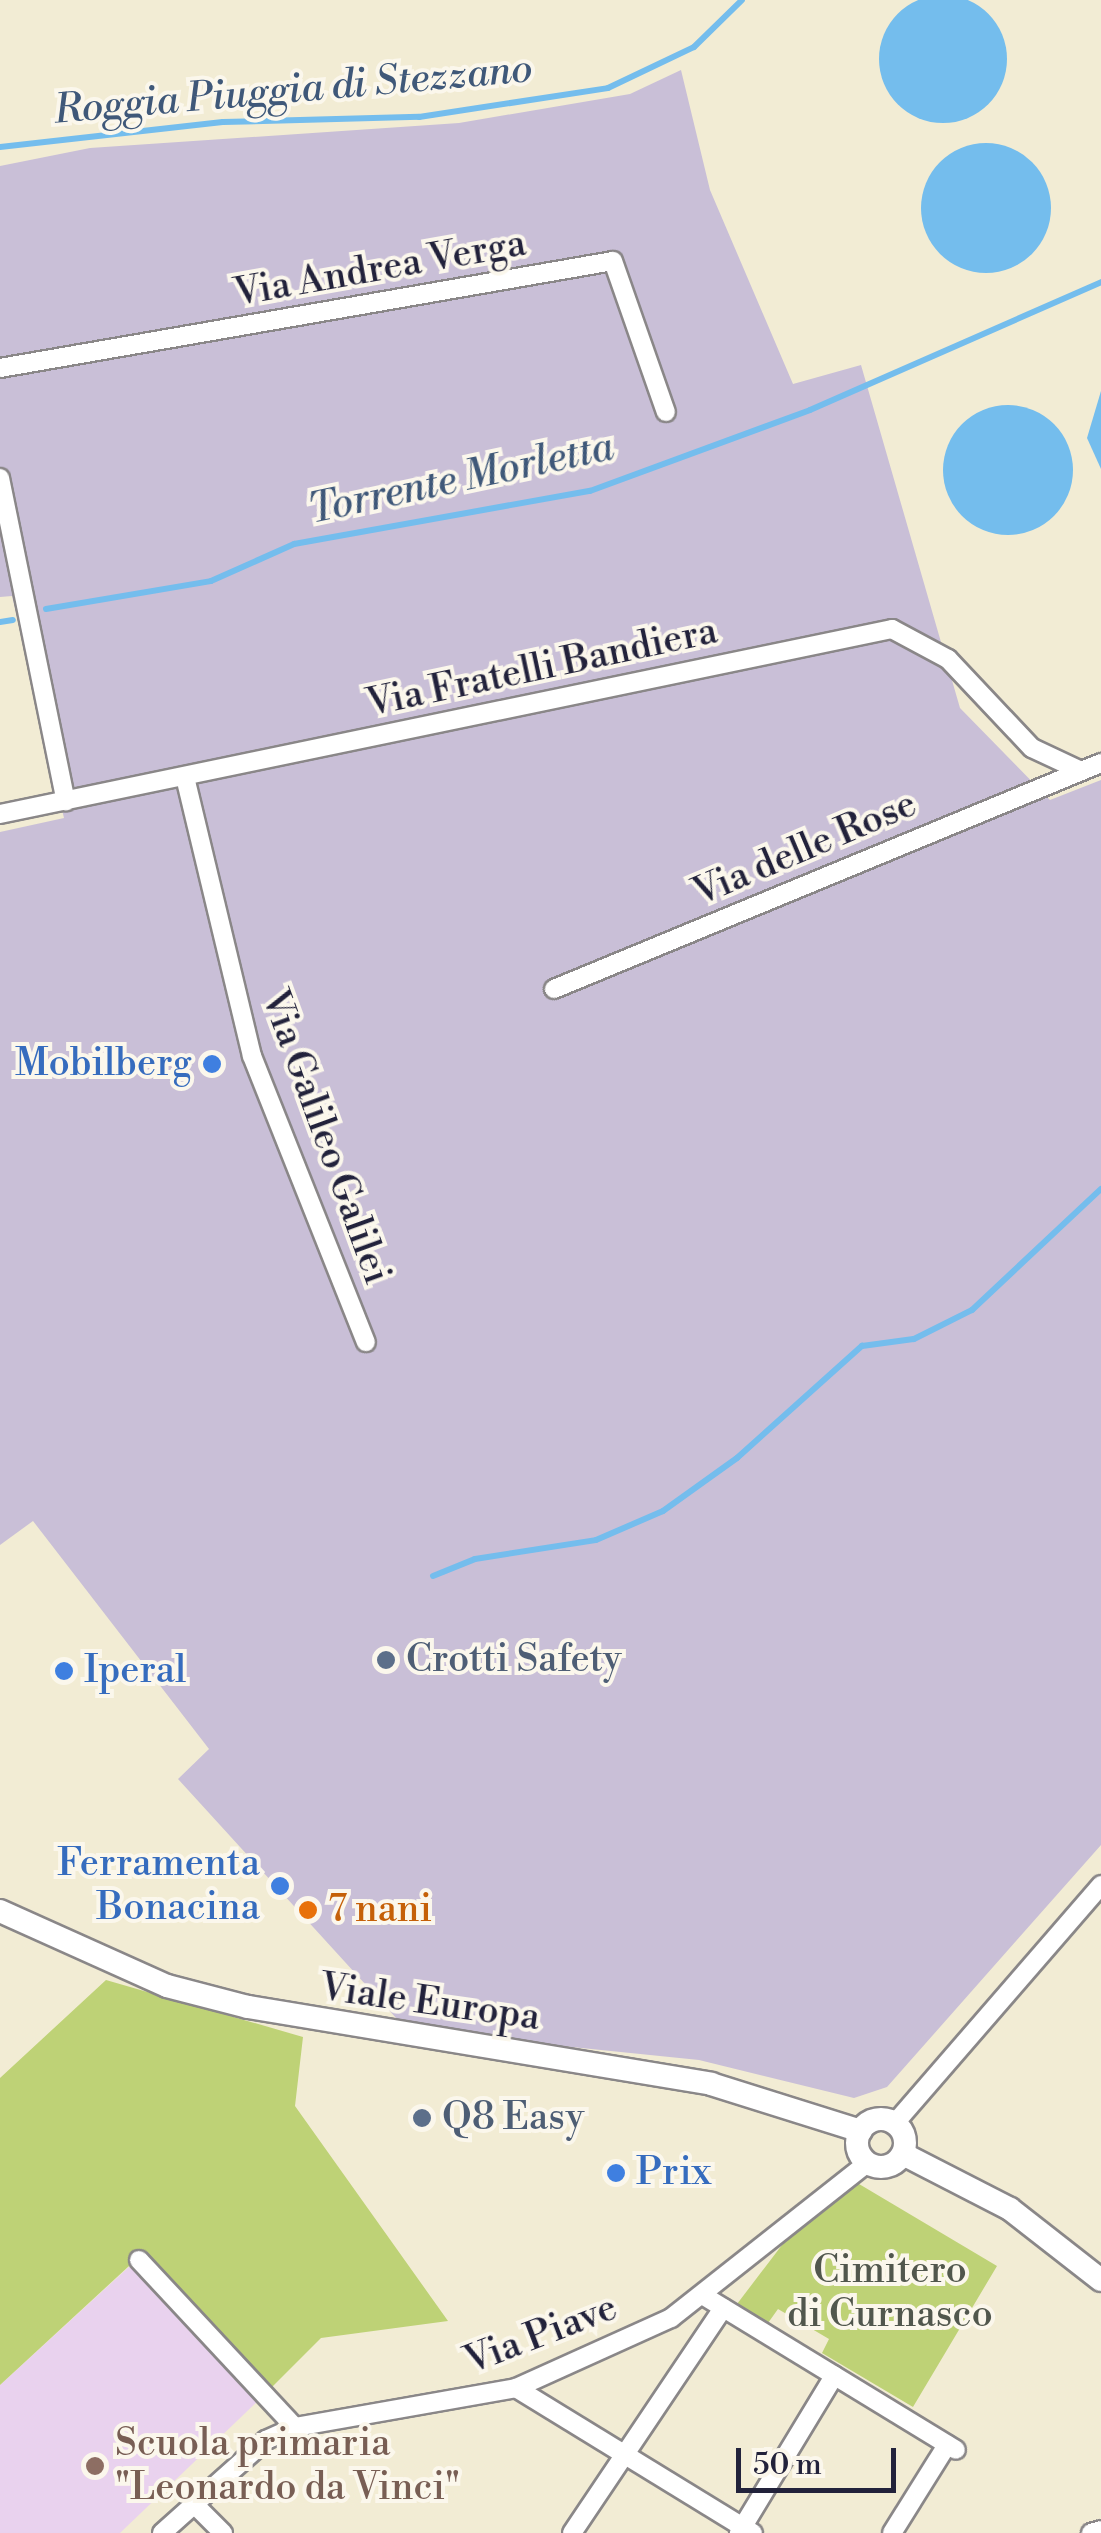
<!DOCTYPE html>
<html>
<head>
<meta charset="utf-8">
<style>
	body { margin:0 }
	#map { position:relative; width:1101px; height:2533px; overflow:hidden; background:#f2ecd4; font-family:"Libre Bodoni",serif }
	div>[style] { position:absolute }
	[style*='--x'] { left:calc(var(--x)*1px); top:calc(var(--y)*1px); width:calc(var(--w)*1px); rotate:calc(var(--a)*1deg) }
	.built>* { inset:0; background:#e9d2ee }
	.industrial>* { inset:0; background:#c9bfd7 }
	.green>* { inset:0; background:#bed276 }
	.water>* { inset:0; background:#74bded }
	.round { border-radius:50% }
	.stream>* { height:6px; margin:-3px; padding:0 3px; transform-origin:3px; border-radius:3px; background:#74bded }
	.roads { filter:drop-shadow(2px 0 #8a8788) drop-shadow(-2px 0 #8a8788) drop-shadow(0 2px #8a8788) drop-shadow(0 -2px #8a8788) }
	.street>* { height:18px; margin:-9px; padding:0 9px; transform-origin:9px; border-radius:9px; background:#fff }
	.secondary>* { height:22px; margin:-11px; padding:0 11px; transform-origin:11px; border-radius:11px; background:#fff }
	.secondary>.ring { margin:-11px; padding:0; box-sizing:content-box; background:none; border:22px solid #fff; border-radius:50% }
	.dots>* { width:28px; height:28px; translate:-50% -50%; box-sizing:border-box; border:5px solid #fbf7ec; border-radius:50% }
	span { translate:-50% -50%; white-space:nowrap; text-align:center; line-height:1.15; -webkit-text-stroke:8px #fbf7ec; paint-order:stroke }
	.street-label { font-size:38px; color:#22223b }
	.shop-label { font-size:38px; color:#366cbe }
	.right { translate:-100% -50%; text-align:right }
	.left { translate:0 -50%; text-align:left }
	.service-label { font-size:38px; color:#4e5e75 }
	.food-label { font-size:38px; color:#c56008 }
	.park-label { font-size:38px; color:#51574d }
	.education-label { font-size:38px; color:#785e54 }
	.water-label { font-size:40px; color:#3f5879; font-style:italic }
	.scale { position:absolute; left:736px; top:2448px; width:160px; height:45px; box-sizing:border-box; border:5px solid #22223b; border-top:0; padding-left:12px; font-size:30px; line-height:35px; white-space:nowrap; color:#22223b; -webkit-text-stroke:8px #fbf7ec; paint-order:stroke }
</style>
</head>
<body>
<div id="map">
	<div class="built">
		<i style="clip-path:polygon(130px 2266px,261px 2398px,120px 2533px,0 2533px,0 2385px)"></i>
	</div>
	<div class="industrial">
		<i style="clip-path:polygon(681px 70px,710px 190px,793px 384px,861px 365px,960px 708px,1050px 800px,1101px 780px,1101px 1845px,887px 2087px,854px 2098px,699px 2060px,407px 2030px,178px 1779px,209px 1749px,33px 1521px,0 1545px,0 832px,64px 818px,12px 596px,0 597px,0 166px,90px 148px,459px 123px,630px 94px)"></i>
	</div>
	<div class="green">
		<i style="clip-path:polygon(106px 1980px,303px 2037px,295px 2106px,448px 2321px,321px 2338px,261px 2398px,129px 2266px,0 2385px,0 2078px)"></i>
		<i style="clip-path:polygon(854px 2181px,997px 2266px,913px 2407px,822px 2353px,829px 2339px,778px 2309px,768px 2323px,737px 2304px,782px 2245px)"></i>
	</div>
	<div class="water">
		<i class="round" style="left:879px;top:-5px;width:128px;height:128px"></i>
		<i class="round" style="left:921px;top:143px;width:130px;height:130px"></i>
		<i style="clip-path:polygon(1101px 391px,1101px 469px,1087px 438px)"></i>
		<i class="round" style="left:943px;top:405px;width:130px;height:130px"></i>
	</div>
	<div class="stream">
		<i style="--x:0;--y:147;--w:224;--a:-6.4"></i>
		<i style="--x:223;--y:122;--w:196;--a:-1.5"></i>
		<i style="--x:419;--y:117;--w:191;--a:-8.7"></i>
		<i style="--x:608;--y:88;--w:95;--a:-25.5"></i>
		<i style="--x:694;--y:47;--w:67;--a:-44.4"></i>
		<i style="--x:46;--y:609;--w:167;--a:-9.6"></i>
		<i style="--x:211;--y:581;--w:91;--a:-24"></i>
		<i style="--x:294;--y:544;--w:301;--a:-10.2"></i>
		<i style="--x:590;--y:491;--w:234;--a:-20.2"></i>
		<i style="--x:810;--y:410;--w:318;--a:-23.7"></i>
		<i style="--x:0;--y:622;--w:13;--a:-9"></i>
		<i style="--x:433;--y:1576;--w:45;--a:-22"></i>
		<i style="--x:475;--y:1559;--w:122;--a:-8.9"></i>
		<i style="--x:596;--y:1540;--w:73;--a:-23.4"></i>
		<i style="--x:663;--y:1511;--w:91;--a:-35.6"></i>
		<i style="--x:737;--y:1458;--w:168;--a:-41.9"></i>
		<i style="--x:862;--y:1346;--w:52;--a:-7.7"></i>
		<i style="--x:914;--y:1339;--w:65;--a:-26.6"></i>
		<i style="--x:972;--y:1310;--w:177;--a:-43.2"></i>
	</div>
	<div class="roads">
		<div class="street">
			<i style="--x:0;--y:368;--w:622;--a:-9.9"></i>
			<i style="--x:613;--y:261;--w:160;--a:70.7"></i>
			<i style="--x:0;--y:478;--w:330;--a:78.5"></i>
			<i style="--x:185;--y:777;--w:287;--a:76.5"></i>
			<i style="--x:252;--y:1056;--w:308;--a:68.3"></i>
			<i style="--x:0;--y:814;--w:911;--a:-11.72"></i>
			<i style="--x:892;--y:629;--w:64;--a:28.2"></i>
			<i style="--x:948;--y:659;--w:122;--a:46.7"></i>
			<i style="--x:1032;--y:748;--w:54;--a:25.1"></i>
			<i style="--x:554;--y:989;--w:592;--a:-22.45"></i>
			<i style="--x:895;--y:2123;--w:315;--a:-49.1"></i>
			<i style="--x:139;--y:2260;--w:229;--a:47"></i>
			<i style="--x:704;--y:2296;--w:295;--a:31.4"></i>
			<i style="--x:516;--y:2388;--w:278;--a:31.5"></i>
			<i style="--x:194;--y:2504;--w:41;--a:45"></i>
			<i style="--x:162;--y:2533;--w:140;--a:-41.8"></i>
			<i style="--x:266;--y:2440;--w:32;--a:-24"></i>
			<i style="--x:295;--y:2427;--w:224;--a:-10"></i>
			<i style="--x:516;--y:2388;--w:170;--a:-24.3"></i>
			<i style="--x:671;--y:2318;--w:250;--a:-38.3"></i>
			<i style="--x:572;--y:2533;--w:271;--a:-56.1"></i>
			<i style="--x:739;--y:2533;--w:184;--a:-58.8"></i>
			<i style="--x:892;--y:2533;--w:104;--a:-58"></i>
			<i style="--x:1091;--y:2533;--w:10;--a:-17"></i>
		</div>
		<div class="secondary">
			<i style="--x:0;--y:1911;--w:183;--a:24.2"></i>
			<i style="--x:167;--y:1986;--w:84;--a:14.5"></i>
			<i style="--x:248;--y:2007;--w:469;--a:9.4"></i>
			<i style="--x:711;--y:2084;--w:157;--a:17.4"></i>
			<i class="ring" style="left:857px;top:2119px;width:26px;height:26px"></i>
			<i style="--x:903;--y:2154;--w:120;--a:27.2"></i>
			<i style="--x:1010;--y:2209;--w:115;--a:38"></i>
		</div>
	</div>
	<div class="dots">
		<i style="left:212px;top:1064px;background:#3f7fe0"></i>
		<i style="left:386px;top:1660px;background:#5c6f8a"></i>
		<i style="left:64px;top:1671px;background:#3f7fe0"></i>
		<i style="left:280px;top:1886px;background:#3f7fe0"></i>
		<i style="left:308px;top:1910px;background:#e8710a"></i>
		<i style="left:422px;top:2118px;background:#5c6f8a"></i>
		<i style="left:616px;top:2173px;background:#3f7fe0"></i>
		<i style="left:95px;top:2466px;background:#8d6e63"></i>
	</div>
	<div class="street-label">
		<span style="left:380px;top:269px;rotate:-10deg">Via Andrea Verga</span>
		<span style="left:542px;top:668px;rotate:-12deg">Via Fratelli Bandiera</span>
		<span style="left:805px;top:849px;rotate:-23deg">Via delle Rose</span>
		<span style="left:325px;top:1137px;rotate:70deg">Via Galileo Galilei</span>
		<span style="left:430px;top:2003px;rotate:8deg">Viale Europa</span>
		<span style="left:541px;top:2335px;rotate:-21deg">Via Piave</span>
	</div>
	<div class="shop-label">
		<span class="right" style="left:192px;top:1064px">Mobilberg</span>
		<span class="left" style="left:84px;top:1671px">Iperal</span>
		<span class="right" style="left:260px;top:1886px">Ferramenta<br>Bonacina</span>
		<span class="left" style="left:636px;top:2173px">Prix</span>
	</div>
	<div class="service-label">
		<span class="left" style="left:406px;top:1660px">Crotti Safety</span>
		<span class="left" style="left:442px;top:2118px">Q8 Easy</span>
	</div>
	<div class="food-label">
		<span class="left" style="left:328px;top:1910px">7 nani</span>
	</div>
	<div class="park-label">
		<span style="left:890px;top:2293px">Cimitero<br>di Curnasco</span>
	</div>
	<div class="education-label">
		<span class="left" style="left:115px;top:2466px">Scuola primaria<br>"Leonardo da Vinci"</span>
	</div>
	<div class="water-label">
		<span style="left:293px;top:90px;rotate:-5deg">Roggia Piuggia di Stezzano</span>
		<span style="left:461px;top:479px;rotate:-12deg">Torrente Morletta</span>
	</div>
	<div class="scale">50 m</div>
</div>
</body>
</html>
